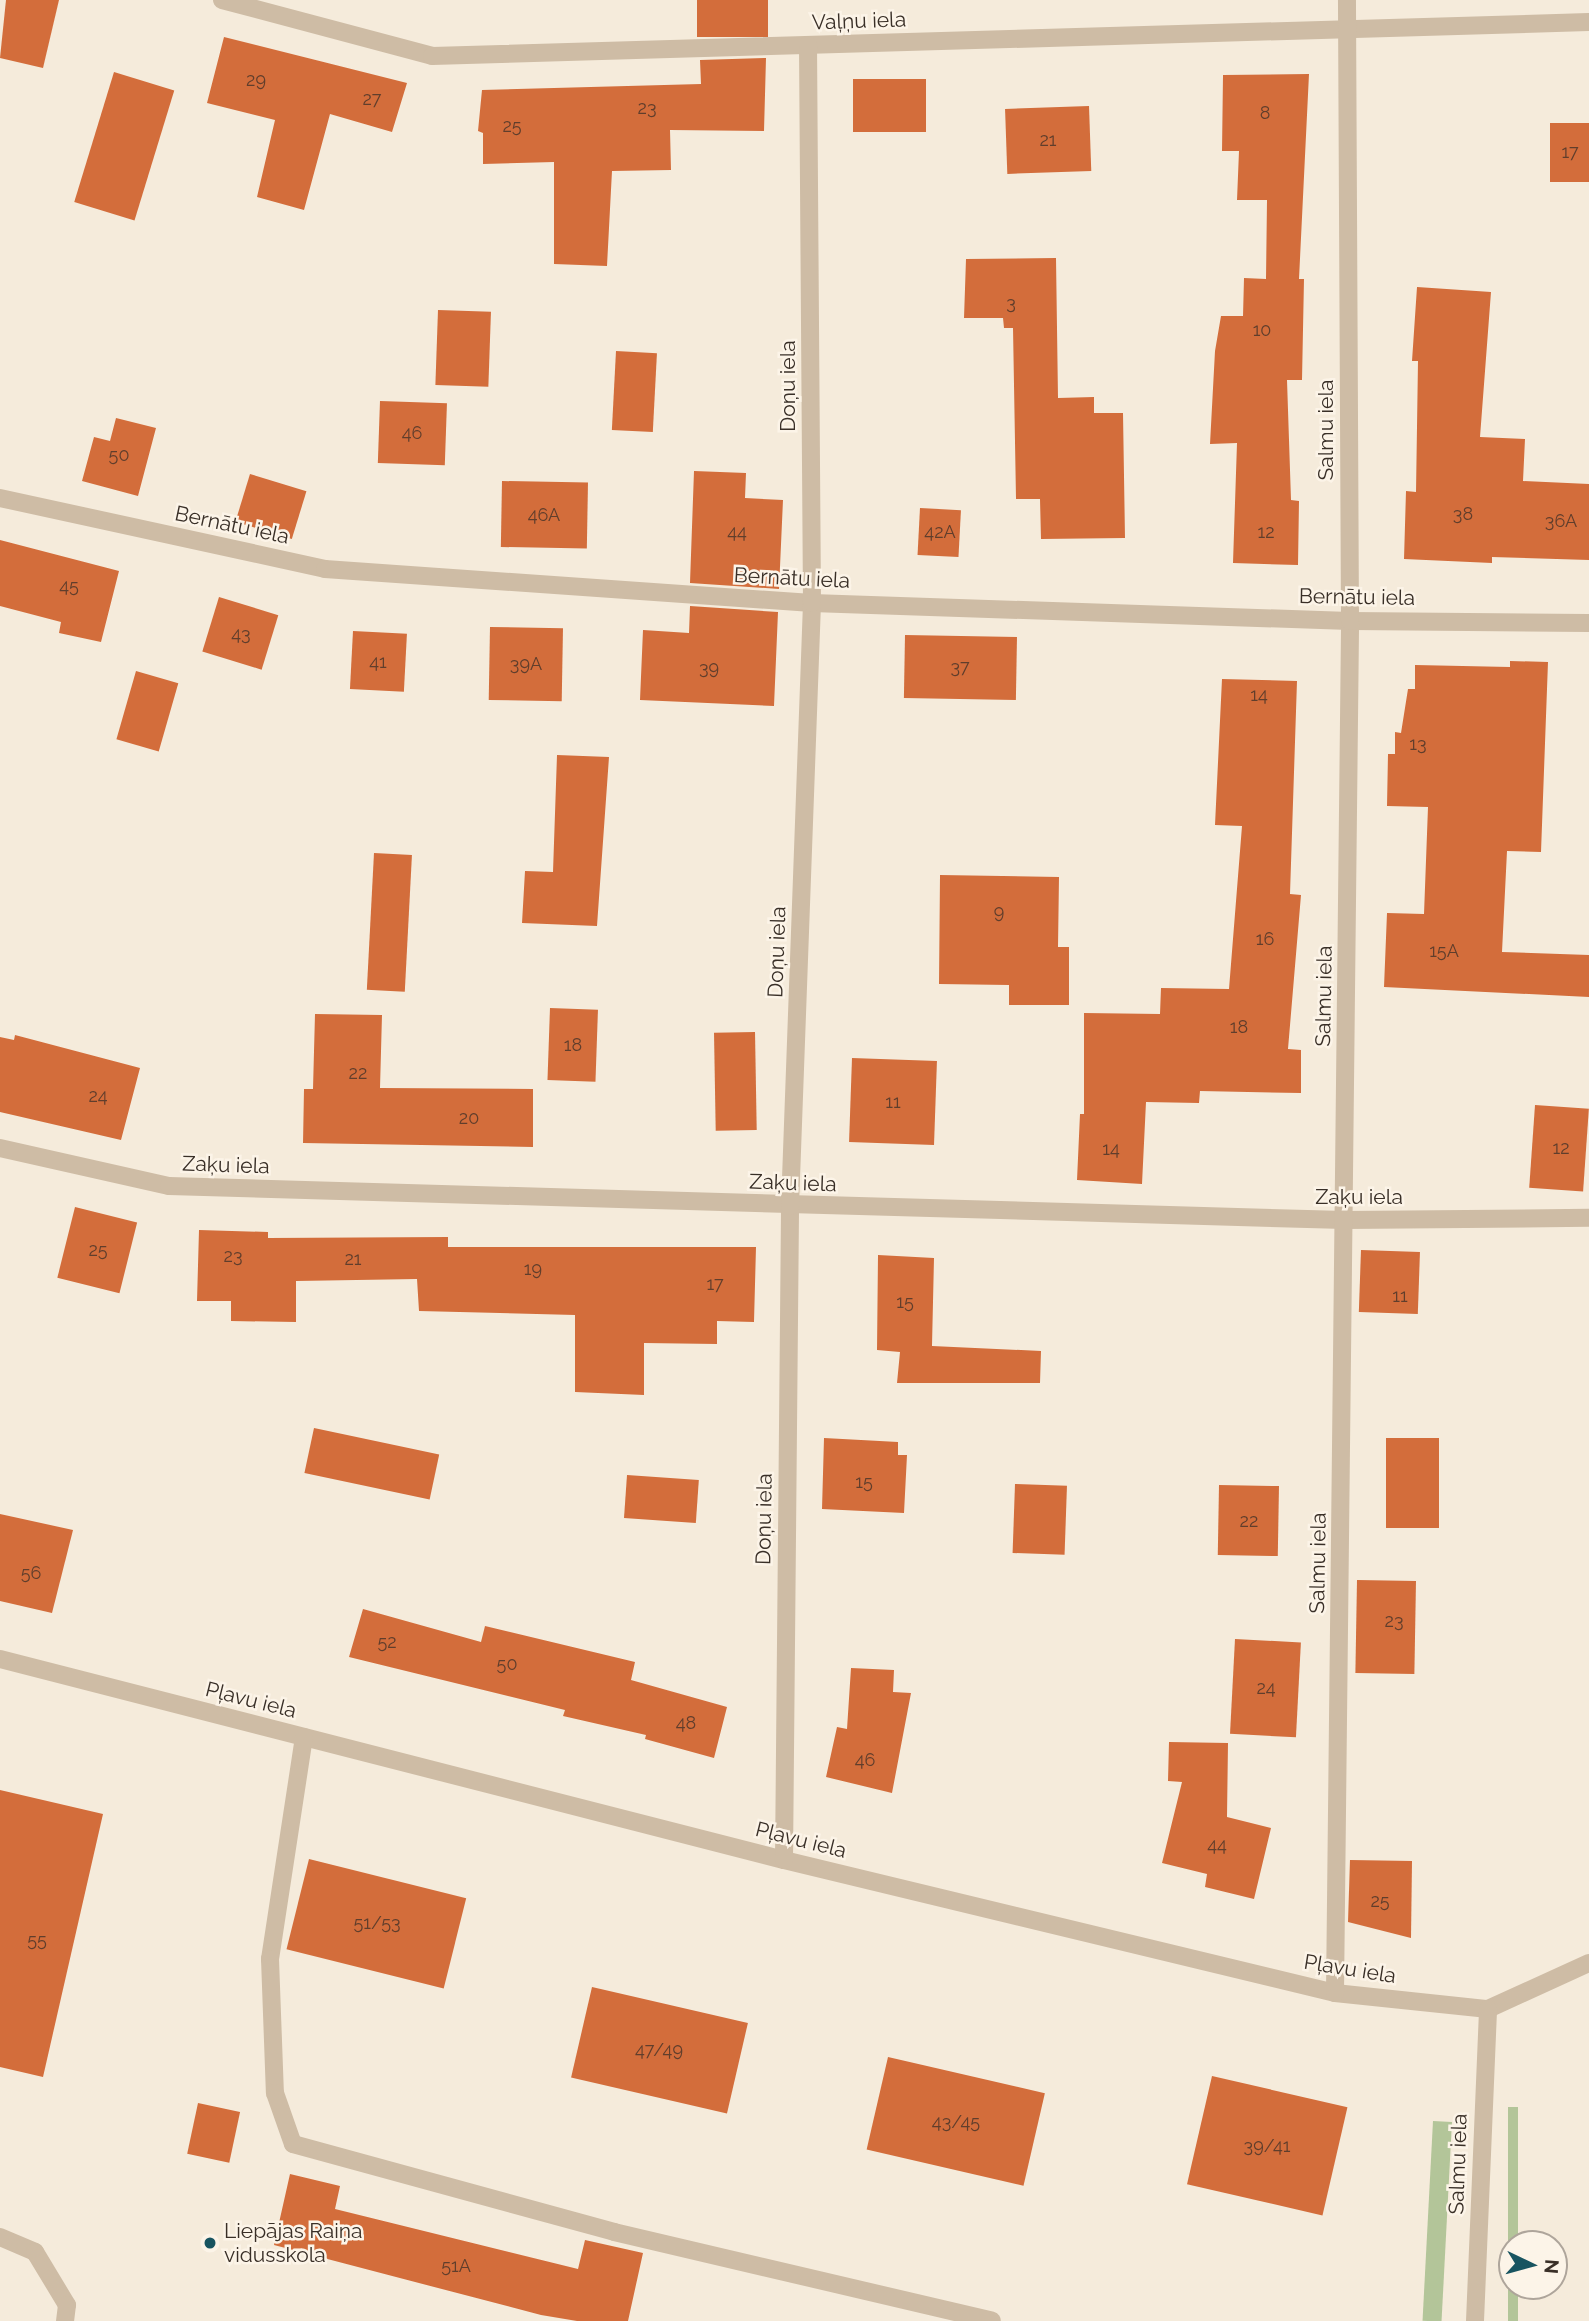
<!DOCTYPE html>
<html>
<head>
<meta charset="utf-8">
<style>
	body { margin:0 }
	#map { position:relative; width:1589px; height:2321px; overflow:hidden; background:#f5ebdb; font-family:Raleway,sans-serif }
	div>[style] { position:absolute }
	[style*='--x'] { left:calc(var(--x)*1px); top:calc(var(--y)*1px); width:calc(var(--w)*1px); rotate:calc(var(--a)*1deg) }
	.green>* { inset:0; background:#b3c599; transform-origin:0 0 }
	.building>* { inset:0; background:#d36d3b; transform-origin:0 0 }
	.minor>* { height:18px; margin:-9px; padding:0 9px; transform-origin:9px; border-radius:9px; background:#cebca5 }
	.dots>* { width:19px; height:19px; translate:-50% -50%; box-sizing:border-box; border:4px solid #fcf4e8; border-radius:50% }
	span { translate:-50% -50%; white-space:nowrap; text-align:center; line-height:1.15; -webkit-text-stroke:5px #fcf4e8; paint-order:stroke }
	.number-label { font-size:18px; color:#603e2c }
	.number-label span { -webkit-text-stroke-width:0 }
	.street-label { font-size:21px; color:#392f27 }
	.poi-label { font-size:21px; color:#392f27 }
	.left { translate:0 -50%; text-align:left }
	.north { position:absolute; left:1498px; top:2230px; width:70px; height:70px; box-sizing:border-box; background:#fcf4e8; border:2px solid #aea59b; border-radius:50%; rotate:95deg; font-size:19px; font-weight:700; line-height:28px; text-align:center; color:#392f27 }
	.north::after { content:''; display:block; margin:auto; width:24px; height:32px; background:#185460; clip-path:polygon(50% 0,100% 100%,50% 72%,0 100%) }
</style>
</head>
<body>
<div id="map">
	<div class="green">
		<i style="left:1508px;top:2107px;width:10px;height:214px"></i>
		<i style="left:1433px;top:2121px;width:19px;height:200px;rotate:3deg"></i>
	</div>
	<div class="building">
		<i style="clip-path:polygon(6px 0,59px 0,43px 68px,0 58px)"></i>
		<i style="left:697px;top:0;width:71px;height:37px"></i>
		<i style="clip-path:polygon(224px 37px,407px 83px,392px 132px,330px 114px,304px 210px,257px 197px,275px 120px,207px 103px)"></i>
		<i style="clip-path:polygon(766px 58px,764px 131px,670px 130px,671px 170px,612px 171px,607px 266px,554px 264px,554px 162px,483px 164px,483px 133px,478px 131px,482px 90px,701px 84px,700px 60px)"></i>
		<i style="left:114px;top:72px;width:63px;height:136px;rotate:17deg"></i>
		<i style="clip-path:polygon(1309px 74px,1299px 279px,1304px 279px,1302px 380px,1287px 380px,1291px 500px,1299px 501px,1298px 565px,1233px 563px,1237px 443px,1210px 444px,1215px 351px,1221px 316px,1243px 316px,1244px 278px,1266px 279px,1267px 200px,1237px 200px,1239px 151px,1222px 151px,1223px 75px)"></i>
		<i style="left:853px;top:79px;width:73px;height:53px"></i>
		<i style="left:1089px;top:106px;width:65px;height:84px;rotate:88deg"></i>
		<i style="left:1550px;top:123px;width:39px;height:59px"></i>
		<i style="clip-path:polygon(1056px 258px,1058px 398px,1094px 397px,1094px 413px,1123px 413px,1125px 538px,1041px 539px,1040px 499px,1016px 499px,1013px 328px,1004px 328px,1003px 318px,964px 318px,966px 259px)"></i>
		<i style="clip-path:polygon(1417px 287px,1491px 292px,1480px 437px,1525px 439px,1523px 481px,1589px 484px,1589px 560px,1492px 557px,1492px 563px,1404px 559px,1406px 491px,1416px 492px,1418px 361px,1412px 361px)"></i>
		<i style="left:438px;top:310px;width:53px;height:75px;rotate:2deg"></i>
		<i style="left:616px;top:351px;width:41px;height:79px;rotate:3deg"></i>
		<i style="left:380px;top:401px;width:67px;height:62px;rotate:2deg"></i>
		<i style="clip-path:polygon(116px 418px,156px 428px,138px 496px,82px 481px,94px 437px,110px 441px)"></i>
		<i style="clip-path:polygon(694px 471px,746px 473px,745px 498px,783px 500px,779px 589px,690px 583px)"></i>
		<i style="left:250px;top:474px;width:59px;height:50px;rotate:17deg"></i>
		<i style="left:502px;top:481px;width:86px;height:66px;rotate:1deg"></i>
		<i style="left:920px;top:508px;width:41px;height:47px;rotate:3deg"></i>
		<i style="clip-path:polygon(0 540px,119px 571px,101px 642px,59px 633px,61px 622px,0 606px)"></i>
		<i style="left:219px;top:597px;width:62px;height:57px;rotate:17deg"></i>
		<i style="clip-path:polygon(690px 606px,778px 612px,774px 706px,640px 700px,643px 630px,689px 633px)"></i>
		<i style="left:490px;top:627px;width:73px;height:73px;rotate:1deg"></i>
		<i style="left:353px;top:631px;width:54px;height:58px;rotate:3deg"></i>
		<i style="left:905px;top:635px;width:112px;height:63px;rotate:1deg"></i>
		<i style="clip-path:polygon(1510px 661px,1548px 662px,1541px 852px,1507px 851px,1502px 952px,1589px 955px,1589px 997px,1384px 987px,1387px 913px,1424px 914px,1428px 807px,1387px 806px,1388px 754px,1395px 754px,1395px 732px,1401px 733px,1408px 689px,1415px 689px,1415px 665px,1510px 667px)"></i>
		<i style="left:136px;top:671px;width:44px;height:71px;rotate:16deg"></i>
		<i style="clip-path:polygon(1222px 679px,1297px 681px,1290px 894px,1301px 895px,1288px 1049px,1301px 1050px,1301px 1093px,1200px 1091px,1199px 1103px,1146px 1102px,1142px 1184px,1077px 1180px,1080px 1114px,1084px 1114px,1084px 1013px,1160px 1014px,1161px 988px,1229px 989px,1242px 826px,1215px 825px)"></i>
		<i style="clip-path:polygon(557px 755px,609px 757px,597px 926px,522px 923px,525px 871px,553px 872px)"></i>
		<i style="left:374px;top:853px;width:38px;height:137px;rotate:3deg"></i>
		<i style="clip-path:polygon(940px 875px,1059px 877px,1058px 947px,1069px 947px,1069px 1005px,1009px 1005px,1009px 985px,939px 984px)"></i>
		<i style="left:550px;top:1008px;width:48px;height:72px;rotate:2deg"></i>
		<i style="clip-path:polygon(315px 1014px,382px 1015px,380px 1088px,533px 1089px,533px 1147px,303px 1143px,304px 1089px,313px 1089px)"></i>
		<i style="left:755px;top:1032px;width:98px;height:41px;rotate:89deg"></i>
		<i style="clip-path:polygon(15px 1035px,140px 1068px,121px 1140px,0 1112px,0 1037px,14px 1040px)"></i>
		<i style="left:852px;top:1058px;width:85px;height:84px;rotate:2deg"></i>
		<i style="left:1535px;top:1105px;width:54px;height:83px;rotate:4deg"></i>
		<i style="left:75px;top:1207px;width:64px;height:73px;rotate:14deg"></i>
		<i style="clip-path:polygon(199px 1230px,268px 1232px,268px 1238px,448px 1237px,448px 1247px,756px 1247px,754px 1322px,717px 1321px,717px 1344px,644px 1343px,644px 1395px,575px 1392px,575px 1315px,419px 1311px,417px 1279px,296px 1281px,296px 1322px,231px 1321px,231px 1301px,197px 1301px)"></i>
		<i style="left:1361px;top:1250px;width:59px;height:62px;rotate:2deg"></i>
		<i style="clip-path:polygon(878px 1255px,934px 1258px,932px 1346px,1041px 1351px,1040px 1383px,897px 1383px,900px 1352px,877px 1350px)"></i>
		<i style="left:314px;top:1428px;width:128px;height:46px;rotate:12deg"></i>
		<i style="clip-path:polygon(824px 1438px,898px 1442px,898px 1455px,907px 1455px,904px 1513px,822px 1509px)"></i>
		<i style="left:1386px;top:1438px;width:53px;height:90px"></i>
		<i style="left:627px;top:1475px;width:72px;height:43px;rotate:4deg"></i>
		<i style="left:1015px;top:1484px;width:52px;height:69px;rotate:2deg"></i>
		<i style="left:1219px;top:1485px;width:60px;height:70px;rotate:1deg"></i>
		<i style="clip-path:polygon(0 1514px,73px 1530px,52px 1613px,0 1601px)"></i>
		<i style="left:1357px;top:1580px;width:59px;height:93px;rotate:1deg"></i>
		<i style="clip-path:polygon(363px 1609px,481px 1642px,485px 1626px,635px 1662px,631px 1680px,727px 1707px,714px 1758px,645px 1739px,646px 1735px,563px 1716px,565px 1710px,349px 1657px)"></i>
		<i style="left:1235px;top:1639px;width:66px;height:95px;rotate:3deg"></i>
		<i style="clip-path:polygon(851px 1668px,894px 1670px,893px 1692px,911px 1693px,892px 1793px,826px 1777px,837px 1727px,847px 1729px)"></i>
		<i style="clip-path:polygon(1169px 1742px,1228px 1743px,1227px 1817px,1271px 1828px,1254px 1899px,1205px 1887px,1207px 1874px,1162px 1863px,1182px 1782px,1168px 1781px)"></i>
		<i style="clip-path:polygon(0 1790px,103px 1814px,43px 2077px,0 2067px)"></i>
		<i style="left:309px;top:1859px;width:162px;height:93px;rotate:14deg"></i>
		<i style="clip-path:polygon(1350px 1860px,1412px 1861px,1411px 1938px,1348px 1922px)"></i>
		<i style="left:592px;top:1987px;width:160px;height:93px;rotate:13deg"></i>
		<i style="left:888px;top:2057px;width:161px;height:95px;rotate:13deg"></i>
		<i style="left:1212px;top:2076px;width:139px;height:111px;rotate:13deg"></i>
		<i style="left:198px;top:2103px;width:43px;height:52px;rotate:12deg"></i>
		<i style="clip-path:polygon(290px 2174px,340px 2186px,335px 2209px,578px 2269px,585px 2240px,643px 2253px,628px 2321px,577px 2321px,541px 2315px,274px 2245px)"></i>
	</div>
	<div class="minor">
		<i style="--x:222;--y:0;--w:217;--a:14.9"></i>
		<i style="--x:432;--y:56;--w:1157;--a:-1.68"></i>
		<i style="--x:0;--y:498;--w:333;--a:12.3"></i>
		<i style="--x:325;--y:569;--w:488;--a:4"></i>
		<i style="--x:812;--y:603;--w:538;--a:1.92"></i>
		<i style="--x:1350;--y:621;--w:239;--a:0.5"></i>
		<i style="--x:0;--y:1148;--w:173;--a:12.7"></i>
		<i style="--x:169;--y:1186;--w:1176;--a:1.66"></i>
		<i style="--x:1345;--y:1220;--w:244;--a:-0.5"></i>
		<i style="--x:0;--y:1659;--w:809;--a:14.38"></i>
		<i style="--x:784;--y:1860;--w:567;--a:13.57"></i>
		<i style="--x:1335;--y:1993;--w:154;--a:6"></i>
		<i style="--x:1488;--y:2009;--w:111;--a:-24.5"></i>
		<i style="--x:304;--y:1737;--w:225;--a:98.7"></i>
		<i style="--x:270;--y:1959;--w:134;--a:87.9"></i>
		<i style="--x:275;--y:2093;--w:54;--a:70.6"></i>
		<i style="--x:293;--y:2144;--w:333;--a:15.3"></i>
		<i style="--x:614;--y:2232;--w:388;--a:13.2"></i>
		<i style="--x:784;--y:1860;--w:654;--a:-89.47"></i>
		<i style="--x:790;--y:1206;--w:603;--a:-87.91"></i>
		<i style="--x:812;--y:603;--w:558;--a:-90.41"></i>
		<i style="--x:1335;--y:1993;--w:1372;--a:-89.37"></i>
		<i style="--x:1350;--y:621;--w:621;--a:-90.28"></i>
		<i style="--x:0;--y:2237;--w:38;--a:23"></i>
		<i style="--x:35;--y:2252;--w:62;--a:58.9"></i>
		<i style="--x:67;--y:2305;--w:16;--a:97"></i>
		<i style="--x:1475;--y:2321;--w:312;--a:-87.6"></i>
	</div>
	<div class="dots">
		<i style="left:210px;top:2243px;background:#185460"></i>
	</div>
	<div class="number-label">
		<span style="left:256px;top:80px">29</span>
		<span style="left:372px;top:99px">27</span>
		<span style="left:647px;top:108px">23</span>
		<span style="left:1265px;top:113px">8</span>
		<span style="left:512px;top:126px">25</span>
		<span style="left:1048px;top:140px">21</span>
		<span style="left:1570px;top:152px">17</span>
		<span style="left:1011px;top:303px">3</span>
		<span style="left:1262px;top:330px">10</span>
		<span style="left:412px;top:433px">46</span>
		<span style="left:119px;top:455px">50</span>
		<span style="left:1463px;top:514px">38</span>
		<span style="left:544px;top:515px">46A</span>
		<span style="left:1561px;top:521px">36A</span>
		<span style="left:737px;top:532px">44</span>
		<span style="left:940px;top:532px">42A</span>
		<span style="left:1266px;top:532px">12</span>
		<span style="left:69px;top:586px">45</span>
		<span style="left:241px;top:634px">43</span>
		<span style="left:378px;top:662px">41</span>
		<span style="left:526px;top:664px">39A</span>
		<span style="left:960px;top:667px">37</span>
		<span style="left:709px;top:668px">39</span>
		<span style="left:1259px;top:695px">14</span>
		<span style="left:1418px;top:744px">13</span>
		<span style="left:999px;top:912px">9</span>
		<span style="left:1265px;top:939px">16</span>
		<span style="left:1444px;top:951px">15A</span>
		<span style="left:1239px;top:1027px">18</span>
		<span style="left:573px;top:1045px">18</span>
		<span style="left:358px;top:1073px">22</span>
		<span style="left:98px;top:1096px">24</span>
		<span style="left:893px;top:1102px">11</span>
		<span style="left:469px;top:1118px">20</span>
		<span style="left:1561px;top:1148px">12</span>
		<span style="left:1111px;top:1149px">14</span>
		<span style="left:98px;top:1250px">25</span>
		<span style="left:233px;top:1256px">23</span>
		<span style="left:353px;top:1259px">21</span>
		<span style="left:533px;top:1269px">19</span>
		<span style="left:715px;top:1284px">17</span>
		<span style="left:1400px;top:1296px">11</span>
		<span style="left:905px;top:1302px">15</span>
		<span style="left:864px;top:1482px">15</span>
		<span style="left:1249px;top:1521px">22</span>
		<span style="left:31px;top:1573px">56</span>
		<span style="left:1394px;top:1621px">23</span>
		<span style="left:387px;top:1642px">52</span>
		<span style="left:507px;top:1664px">50</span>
		<span style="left:1266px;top:1688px">24</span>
		<span style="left:686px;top:1723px">48</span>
		<span style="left:865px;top:1760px">46</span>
		<span style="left:1217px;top:1845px">44</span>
		<span style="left:1380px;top:1901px">25</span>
		<span style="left:377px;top:1923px">51/53</span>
		<span style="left:37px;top:1940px">55</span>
		<span style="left:659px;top:2050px">47/49</span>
		<span style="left:956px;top:2122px">43/45</span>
		<span style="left:1267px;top:2146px">39/41</span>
		<span style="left:456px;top:2266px">51A</span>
	</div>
	<div class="street-label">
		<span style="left:859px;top:21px;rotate:-2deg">Vaļņu iela</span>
		<span style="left:788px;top:386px;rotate:-90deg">Doņu iela</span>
		<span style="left:1326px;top:430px;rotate:-90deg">Salmu iela</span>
		<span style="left:232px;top:525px;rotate:12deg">Bernātu iela</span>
		<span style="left:792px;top:578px;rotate:3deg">Bernātu iela</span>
		<span style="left:1357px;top:597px;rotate:1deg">Bernātu iela</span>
		<span style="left:777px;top:952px;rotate:-88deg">Doņu iela</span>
		<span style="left:1324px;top:996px;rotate:-89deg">Salmu iela</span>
		<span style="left:226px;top:1165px;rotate:2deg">Zaķu iela</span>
		<span style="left:793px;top:1183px;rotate:2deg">Zaķu iela</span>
		<span style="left:1359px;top:1197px">Zaķu iela</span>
		<span style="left:764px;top:1519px;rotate:-89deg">Doņu iela</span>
		<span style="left:1318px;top:1563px;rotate:-89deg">Salmu iela</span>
		<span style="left:251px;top:1700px;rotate:14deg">Pļavu iela</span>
		<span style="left:801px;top:1840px;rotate:14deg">Pļavu iela</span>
		<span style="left:1350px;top:1969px;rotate:9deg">Pļavu iela</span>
		<span style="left:1458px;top:2164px;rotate:-88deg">Salmu iela</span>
	</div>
	<div class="poi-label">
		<span class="left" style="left:224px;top:2243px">Liepājas Raiņa<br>vidusskola</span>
	</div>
	<div class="north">N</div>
</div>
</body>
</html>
